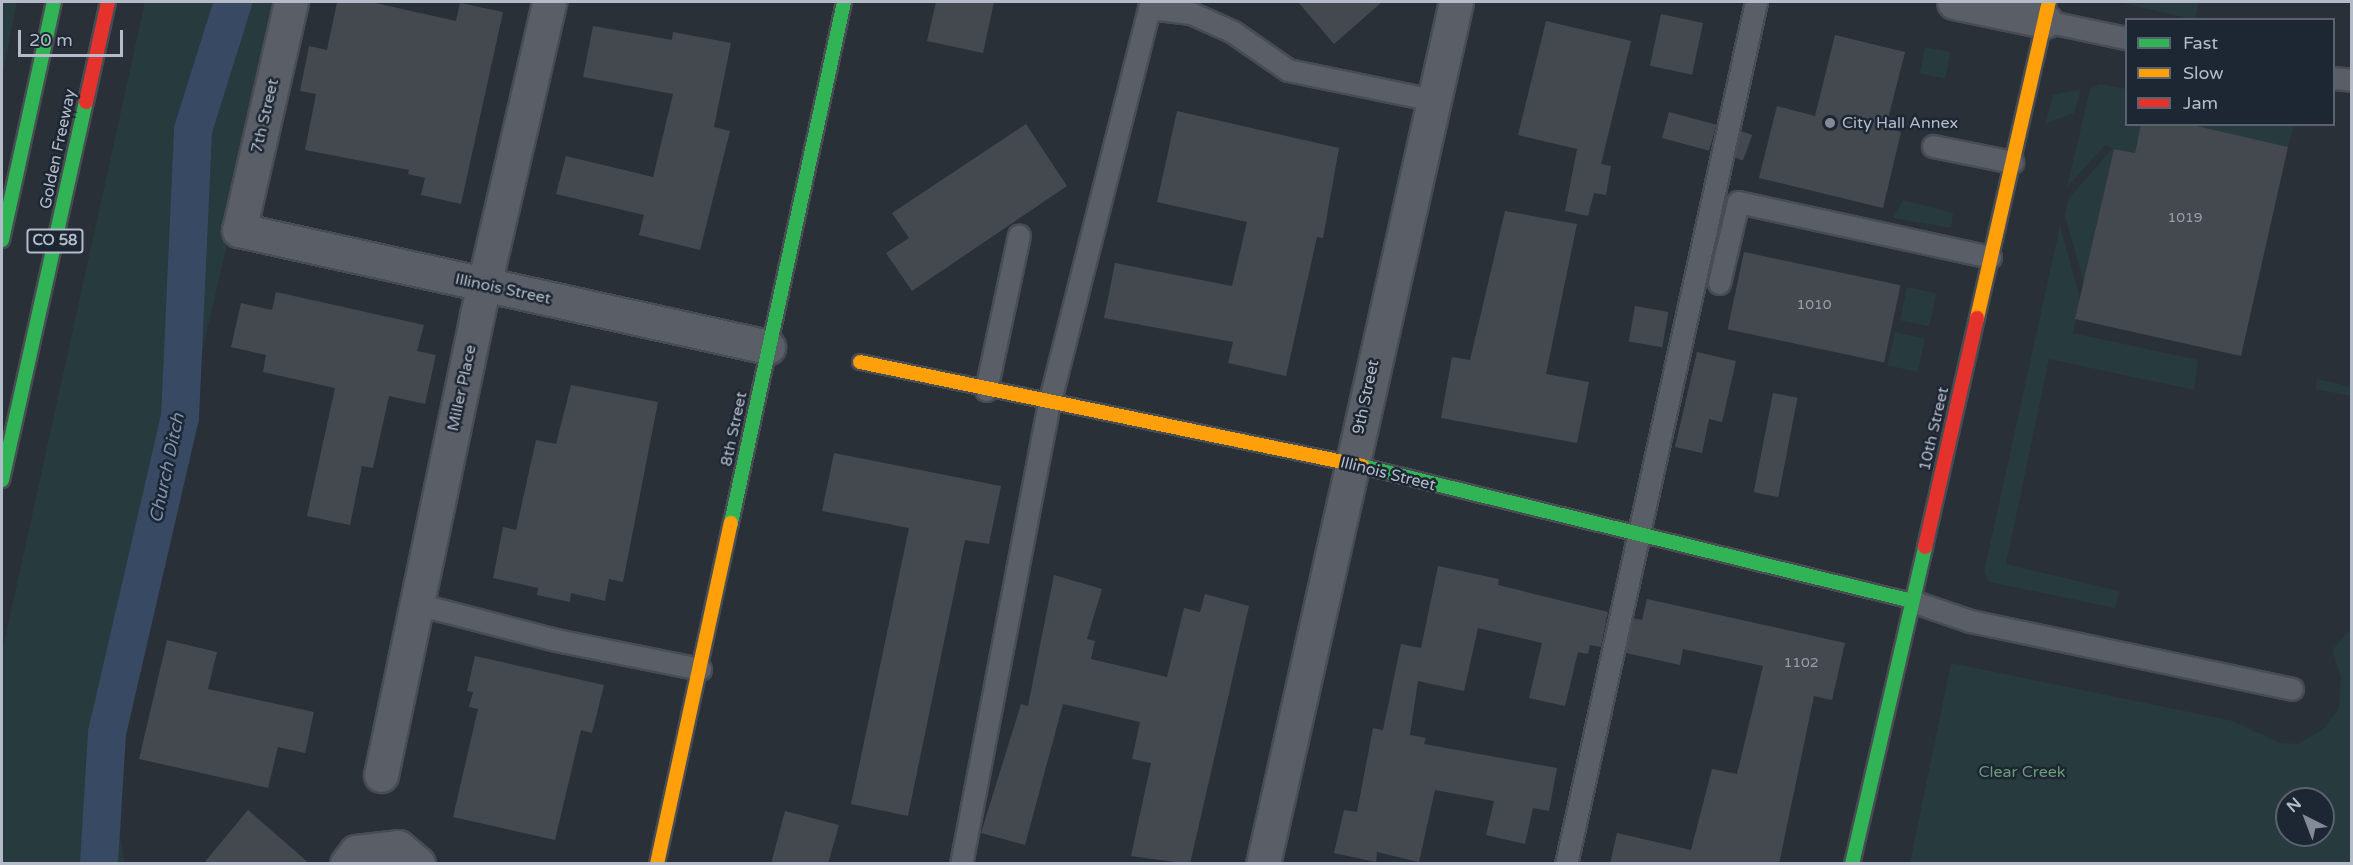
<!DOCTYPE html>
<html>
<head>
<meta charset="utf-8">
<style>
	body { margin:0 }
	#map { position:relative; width:2353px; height:865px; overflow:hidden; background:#2a3038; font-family:"Varela Round",sans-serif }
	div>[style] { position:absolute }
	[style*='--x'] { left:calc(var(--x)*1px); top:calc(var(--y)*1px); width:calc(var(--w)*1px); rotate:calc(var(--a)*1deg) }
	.green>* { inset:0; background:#273a3e; transform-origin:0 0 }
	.canal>* { height:38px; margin:-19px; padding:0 19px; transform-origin:19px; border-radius:19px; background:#384963 }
	.building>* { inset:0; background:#444950; transform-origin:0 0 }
	.roads { filter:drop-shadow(2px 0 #484c53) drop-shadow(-2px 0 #484c53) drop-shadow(0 2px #484c53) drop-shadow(0 -2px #484c53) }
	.lane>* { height:21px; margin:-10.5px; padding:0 10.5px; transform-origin:10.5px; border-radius:10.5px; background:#5a5e66 }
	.street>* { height:33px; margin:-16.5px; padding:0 16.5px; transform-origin:16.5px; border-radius:16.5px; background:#5a5e66 }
	.fast>* { height:14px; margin:-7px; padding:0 7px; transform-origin:7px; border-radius:7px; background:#30b455 }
	.slow>* { height:14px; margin:-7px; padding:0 7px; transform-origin:7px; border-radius:7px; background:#ff9f0a }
	.jam>* { height:14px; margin:-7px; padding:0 7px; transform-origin:7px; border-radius:7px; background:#e5322d }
	.dots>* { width:16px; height:16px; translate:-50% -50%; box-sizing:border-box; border:3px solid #1d2633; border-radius:50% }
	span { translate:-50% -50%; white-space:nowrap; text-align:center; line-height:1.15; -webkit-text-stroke:5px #1d2633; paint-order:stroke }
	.number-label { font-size:14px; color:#989fab }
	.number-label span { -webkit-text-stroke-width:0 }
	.shield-label span { padding:2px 4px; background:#1d2633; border:2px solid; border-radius:4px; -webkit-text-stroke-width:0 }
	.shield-label { font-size:15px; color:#b4bcc9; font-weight:700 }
	.street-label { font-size:16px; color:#b4bcc9 }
	.poi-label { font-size:16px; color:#b4bcc9 }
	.left { translate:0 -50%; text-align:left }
	.park-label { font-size:16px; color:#6b9a76 }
	.water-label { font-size:18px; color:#7c92b1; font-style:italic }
	.frame { position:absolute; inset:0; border:3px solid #b4bcc9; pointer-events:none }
	.legend { position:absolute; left:2125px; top:18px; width:210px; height:108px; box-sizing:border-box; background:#1d2633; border:2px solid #59626f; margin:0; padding:8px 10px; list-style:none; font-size:18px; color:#b4bcc9 }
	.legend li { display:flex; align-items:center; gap:12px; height:30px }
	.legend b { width:30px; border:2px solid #59626f }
	.north { position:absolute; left:2275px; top:787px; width:60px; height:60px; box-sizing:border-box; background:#1d2633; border:2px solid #59626f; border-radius:50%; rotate:318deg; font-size:16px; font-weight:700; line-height:24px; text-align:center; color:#b4bcc9 }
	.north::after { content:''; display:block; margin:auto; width:21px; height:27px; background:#848b96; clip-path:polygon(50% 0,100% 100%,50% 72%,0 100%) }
	.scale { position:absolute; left:18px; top:30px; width:105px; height:27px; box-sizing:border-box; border:3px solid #b4bcc9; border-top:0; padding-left:8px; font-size:18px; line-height:21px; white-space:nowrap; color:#b4bcc9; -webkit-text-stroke:4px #1d2633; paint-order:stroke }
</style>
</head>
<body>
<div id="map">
	<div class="green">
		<i style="clip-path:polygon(2px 2px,17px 2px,2px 77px)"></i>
		<i style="clip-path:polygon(145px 2px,284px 2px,106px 761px,125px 863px,2px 863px,2px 652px)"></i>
		<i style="clip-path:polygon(2118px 2px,2199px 2px,2195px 20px)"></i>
		<i style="left:1925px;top:47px;width:26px;height:27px;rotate:11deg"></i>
		<i style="clip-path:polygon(2100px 84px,2126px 89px,2126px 124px,2141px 125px,2135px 153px,2114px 149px,2084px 283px,2065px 216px,2068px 199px,2113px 148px,2105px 145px,2067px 187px,2090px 89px)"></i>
		<i style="clip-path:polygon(2081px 89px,2074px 113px,2045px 124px,2053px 95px)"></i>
		<i style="clip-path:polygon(2294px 124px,2288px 147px,2188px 125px)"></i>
		<i style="clip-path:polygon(1903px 200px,1953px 213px,1951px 228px,1893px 218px)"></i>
		<i style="clip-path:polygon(2060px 226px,2080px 298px,2073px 333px,2198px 360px,2194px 390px,2049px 359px,2006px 564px,2119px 591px,2115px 608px,1989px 582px,1984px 572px)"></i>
		<i style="left:1907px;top:287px;width:30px;height:34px;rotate:12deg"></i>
		<i style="left:1895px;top:332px;width:31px;height:34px;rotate:13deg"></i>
		<i style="clip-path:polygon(2317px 379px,2351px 387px,2351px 396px,2315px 389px)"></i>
		<i style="clip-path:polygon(evenodd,2351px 629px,2351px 863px,1910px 863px,1951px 663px,2233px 721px,2280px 743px,2298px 744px,2322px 730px,2339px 709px,2341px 677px,2332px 650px,2351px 629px,2287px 799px,2323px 799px,2323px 835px,2287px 835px,2287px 799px)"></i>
	</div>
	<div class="canal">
		<i style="--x:99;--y:864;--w:131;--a:-86.5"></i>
		<i style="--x:107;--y:733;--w:323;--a:-77"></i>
		<i style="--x:180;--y:418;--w:288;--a:-87.4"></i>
		<i style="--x:193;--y:130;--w:134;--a:-72.6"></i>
	</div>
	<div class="building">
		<i style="clip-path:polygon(337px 2px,371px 2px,456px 21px,460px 3px,503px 12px,461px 204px,421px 195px,425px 178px,408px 174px,409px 170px,305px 150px,316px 94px,300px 91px,309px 46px,327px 50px)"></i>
		<i style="clip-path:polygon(936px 2px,994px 2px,983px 53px,927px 41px)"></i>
		<i style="clip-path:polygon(1298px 2px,1382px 2px,1334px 44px)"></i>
		<i style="left:1661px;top:14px;width:43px;height:53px;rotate:12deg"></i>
		<i style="clip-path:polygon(1546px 21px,1631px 41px,1601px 164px,1611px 166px,1606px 195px,1594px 193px,1588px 216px,1565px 211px,1577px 149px,1518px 135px)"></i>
		<i style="clip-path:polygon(593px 26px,672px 40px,673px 32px,731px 43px,714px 127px,730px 131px,700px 250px,639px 235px,644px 215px,556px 194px,566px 156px,653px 177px,673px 94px,583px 77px)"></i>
		<i style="clip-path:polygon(1835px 35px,1905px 52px,1886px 127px,1901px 132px,1883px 208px,1759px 178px,1777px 106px,1815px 116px)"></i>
		<i style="clip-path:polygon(1177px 111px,1339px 148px,1323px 238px,1317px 237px,1286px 376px,1228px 363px,1233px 342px,1104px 318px,1115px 263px,1232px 286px,1247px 222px,1157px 202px)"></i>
		<i style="left:1669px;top:112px;width:49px;height:27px;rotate:15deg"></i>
		<i style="clip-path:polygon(1026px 124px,1067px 186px,912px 291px,886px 253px,909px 238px,892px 213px)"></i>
		<i style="clip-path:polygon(2141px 124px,2188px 124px,2288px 147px,2241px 356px,2075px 319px,2114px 149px,2135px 153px)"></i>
		<i style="left:1741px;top:131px;width:12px;height:27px;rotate:20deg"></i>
		<i style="clip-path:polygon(1505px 211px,1577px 224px,1546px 374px,1589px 382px,1577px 443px,1441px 418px,1452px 357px,1470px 360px)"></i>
		<i style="left:1744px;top:252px;width:160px;height:79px;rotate:12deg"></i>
		<i style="clip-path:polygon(276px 292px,424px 325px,417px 351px,436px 355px,425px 404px,389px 396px,373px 468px,362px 466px,350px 525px,307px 516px,335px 388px,263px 372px,266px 355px,231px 347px,241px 303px,272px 310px)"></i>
		<i style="left:1635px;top:306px;width:34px;height:36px;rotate:10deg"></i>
		<i style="clip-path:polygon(1697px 352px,1736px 361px,1722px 422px,1709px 419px,1702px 453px,1675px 447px)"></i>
		<i style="clip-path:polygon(571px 385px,658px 402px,623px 582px,609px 579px,605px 601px,571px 593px,570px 602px,537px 595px,538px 588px,493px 578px,503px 527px,516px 530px,536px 440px,556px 444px)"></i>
		<i style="left:1773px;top:393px;width:25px;height:101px;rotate:11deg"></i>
		<i style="clip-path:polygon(834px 453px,1001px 486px,989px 544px,965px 540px,908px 816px,851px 804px,909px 528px,822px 511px)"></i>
		<i style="clip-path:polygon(1438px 566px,1499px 579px,1498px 585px,1608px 612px,1601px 647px,1590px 645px,1588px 654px,1578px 652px,1565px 706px,1529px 698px,1542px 643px,1478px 628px,1464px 691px,1418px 681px,1410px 735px,1426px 738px,1424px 744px,1557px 768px,1549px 811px,1533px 808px,1525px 844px,1486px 835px,1494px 801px,1435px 790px,1419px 862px,1377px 852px,1376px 862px,1334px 853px,1344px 810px,1357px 812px,1373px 728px,1383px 730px,1401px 644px,1421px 648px)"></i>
		<i style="clip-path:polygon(1054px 575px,1102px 589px,1087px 639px,1095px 641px,1091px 659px,1167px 677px,1184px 608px,1200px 612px,1205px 594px,1249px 606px,1190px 864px,1131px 856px,1151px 763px,1132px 759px,1140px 722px,1063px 704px,1025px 845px,981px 833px,1021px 704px,1028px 706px)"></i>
		<i style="clip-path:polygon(1647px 599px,1845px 643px,1832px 700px,1814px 696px,1779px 864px,1610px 864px,1617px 833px,1691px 850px,1712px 769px,1737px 774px,1763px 666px,1683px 649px,1680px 665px,1626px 653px,1633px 618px,1642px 620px)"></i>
		<i style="clip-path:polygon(167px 640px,217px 652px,208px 689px,314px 712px,305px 753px,278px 747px,268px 788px,139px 759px)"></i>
		<i style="clip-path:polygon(475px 656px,604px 685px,592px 733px,581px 730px,555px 840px,453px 817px,478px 709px,469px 707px,473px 692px,467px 691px)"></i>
		<i style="clip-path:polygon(248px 810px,310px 864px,203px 864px)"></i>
		<i style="clip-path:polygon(785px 811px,839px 825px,828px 864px,771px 864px)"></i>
	</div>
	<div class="roads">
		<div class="lane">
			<i style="--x:1149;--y:8;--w:42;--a:6.8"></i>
			<i style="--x:1191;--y:13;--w:46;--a:24.3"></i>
			<i style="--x:1233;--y:32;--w:67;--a:34.6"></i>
			<i style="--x:1288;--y:70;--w:148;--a:11.7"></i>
			<i style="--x:2045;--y:21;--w:83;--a:11.9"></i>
			<i style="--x:2334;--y:78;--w:18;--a:6"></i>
			<i style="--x:1933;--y:146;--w:81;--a:11.4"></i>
			<i style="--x:1719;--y:283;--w:83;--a:-76.8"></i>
			<i style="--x:1738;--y:202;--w:258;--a:12.3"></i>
			<i style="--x:986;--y:390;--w:158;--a:-78"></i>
			<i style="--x:1912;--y:601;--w:61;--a:19"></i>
			<i style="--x:1970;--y:621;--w:329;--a:11.9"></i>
			<i style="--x:417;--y:604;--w:144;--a:14.5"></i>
			<i style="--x:556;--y:640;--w:147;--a:11.4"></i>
			<i style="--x:961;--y:864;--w:468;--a:-79.2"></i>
			<i style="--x:1049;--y:404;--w:415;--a:-75.8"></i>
			<i style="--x:1566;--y:864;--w:883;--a:-77.57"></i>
		</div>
		<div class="street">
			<i style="--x:291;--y:2;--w:234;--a:102.8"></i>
			<i style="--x:239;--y:230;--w:542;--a:12.47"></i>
			<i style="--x:1954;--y:2;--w:93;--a:11.8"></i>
			<i style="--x:381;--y:775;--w:470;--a:-78.2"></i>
			<i style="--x:477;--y:315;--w:321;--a:-77"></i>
			<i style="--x:347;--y:864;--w:15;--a:-53"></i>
			<i style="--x:356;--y:852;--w:42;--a:-6.8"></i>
			<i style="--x:398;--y:847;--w:26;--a:40"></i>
			<i style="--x:1263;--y:864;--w:883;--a:-77.38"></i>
		</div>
		<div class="fast">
			<i style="--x:2;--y:240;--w:244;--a:-77.7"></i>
			<i style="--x:1362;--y:466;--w:566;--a:13.79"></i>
			<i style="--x:2;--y:480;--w:387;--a:-77.5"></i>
			<i style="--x:731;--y:523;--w:533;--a:-77.76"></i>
			<i style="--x:1852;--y:864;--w:325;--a:-77"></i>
		</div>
		<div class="slow">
			<i style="--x:1977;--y:318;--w:324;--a:-77.2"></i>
			<i style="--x:860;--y:362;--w:513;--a:11.7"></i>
			<i style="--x:657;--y:864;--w:349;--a:-77.8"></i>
		</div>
		<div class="jam">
			<i style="--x:86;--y:102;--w:102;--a:-77.6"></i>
			<i style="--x:1925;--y:547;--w:235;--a:-77.2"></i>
		</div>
	</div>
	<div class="dots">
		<i style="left:1830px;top:123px;background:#848b96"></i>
	</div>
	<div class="number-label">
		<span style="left:2185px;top:218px">1019</span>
		<span style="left:1814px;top:305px">1010</span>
		<span style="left:1801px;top:663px">1102</span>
	</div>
	<div class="shield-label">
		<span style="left:55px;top:241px">CO 58</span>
	</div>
	<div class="street-label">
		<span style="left:265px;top:116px;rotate:-77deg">7th Street</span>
		<span style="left:58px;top:149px;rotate:-78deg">Golden Freeway</span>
		<span style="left:503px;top:289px;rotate:12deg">Illinois Street</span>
		<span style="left:462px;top:388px;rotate:-78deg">Miller Place</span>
		<span style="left:1366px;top:397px;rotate:-78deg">9th Street</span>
		<span style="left:734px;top:429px;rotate:-78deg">8th Street</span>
		<span style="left:1934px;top:429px;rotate:-77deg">10th Street</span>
		<span style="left:1388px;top:474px;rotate:14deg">Illinois Street</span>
	</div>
	<div class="poi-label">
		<span class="left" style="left:1842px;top:123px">City Hall Annex</span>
	</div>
	<div class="park-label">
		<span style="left:2022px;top:772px">Clear Creek</span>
	</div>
	<div class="water-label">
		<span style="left:167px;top:468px;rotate:-78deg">Church Ditch</span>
	</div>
	<div class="frame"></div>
	<ul class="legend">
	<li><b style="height:8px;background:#30b455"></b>Fast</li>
	<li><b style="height:8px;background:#ff9f0a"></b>Slow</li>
	<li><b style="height:8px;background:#e5322d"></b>Jam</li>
	</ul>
	<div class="north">N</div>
	<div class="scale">20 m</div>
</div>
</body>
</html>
